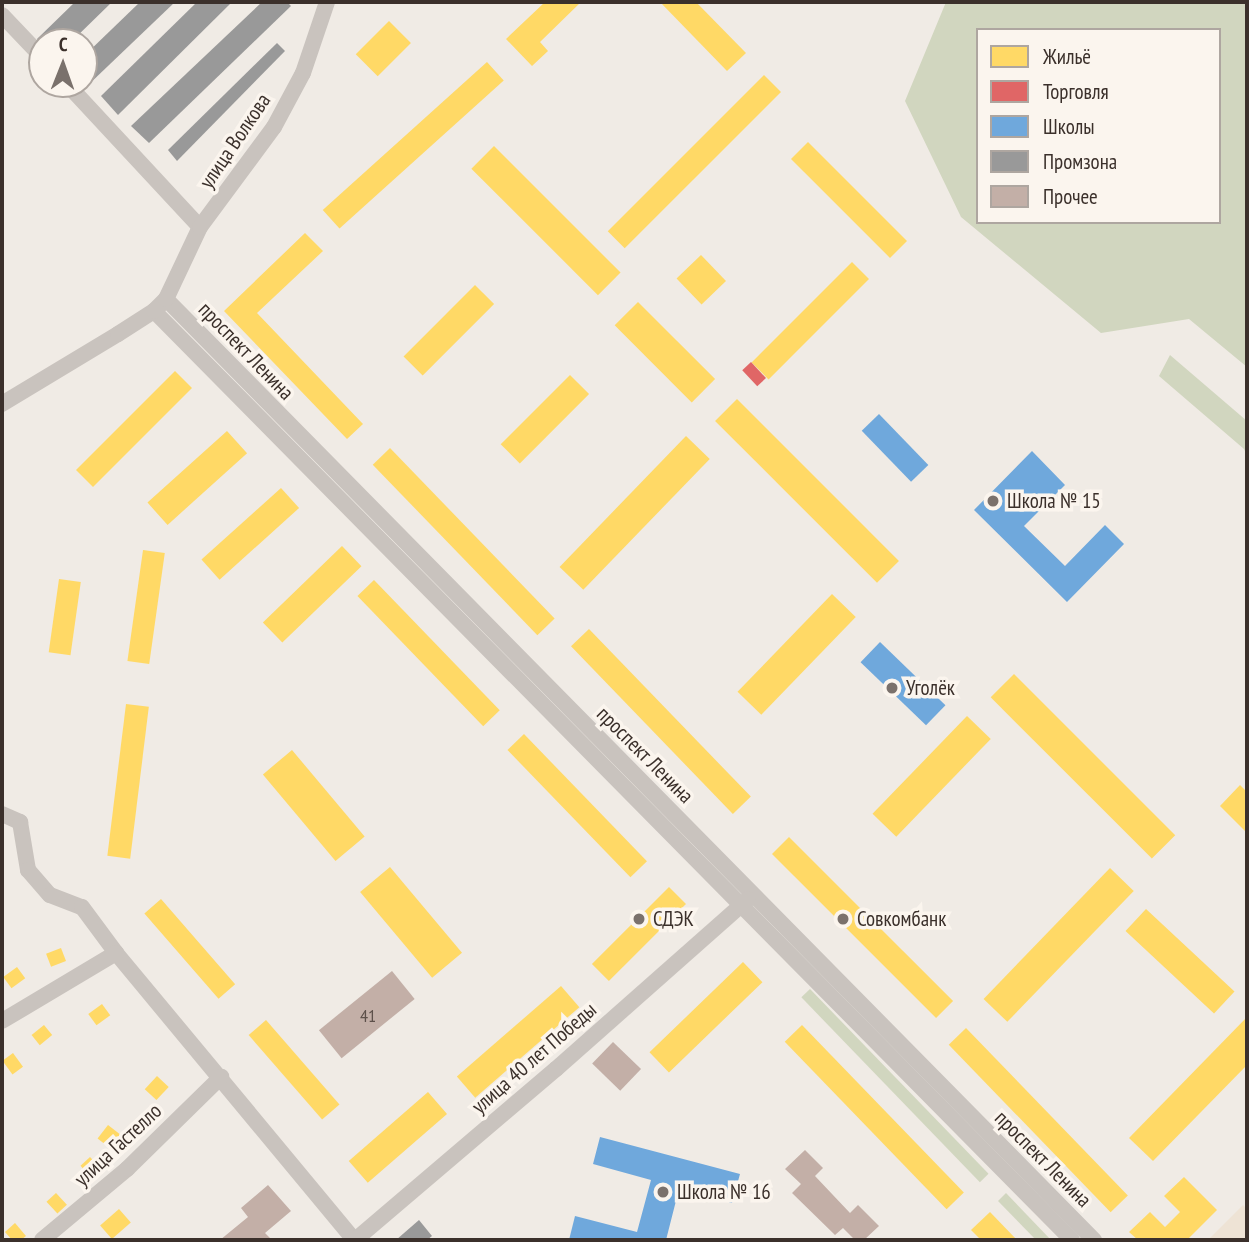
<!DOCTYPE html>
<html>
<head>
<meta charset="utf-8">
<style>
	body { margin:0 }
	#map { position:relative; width:1249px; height:1242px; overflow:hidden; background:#f0ebe5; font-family:"PT Sans Narrow",sans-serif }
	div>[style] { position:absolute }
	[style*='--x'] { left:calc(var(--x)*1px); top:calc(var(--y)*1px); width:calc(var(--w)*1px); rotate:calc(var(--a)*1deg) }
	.green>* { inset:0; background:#d1d6bf; transform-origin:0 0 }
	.plaza>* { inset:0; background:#eee3d5 }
	.homes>* { inset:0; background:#ffd966; transform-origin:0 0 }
	.shops>* { inset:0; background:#e06666; transform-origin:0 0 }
	.schools>* { inset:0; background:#6fa8dc; transform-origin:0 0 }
	.industry>* { inset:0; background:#999 }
	.building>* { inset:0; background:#c3afa7; transform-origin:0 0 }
	.minor>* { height:16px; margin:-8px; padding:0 8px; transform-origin:8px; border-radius:8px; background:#c9c3be }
	.dots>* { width:19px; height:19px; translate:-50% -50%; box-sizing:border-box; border:4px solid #fbf5ee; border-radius:50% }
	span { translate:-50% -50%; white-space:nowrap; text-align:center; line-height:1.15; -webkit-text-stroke:7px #fbf5ee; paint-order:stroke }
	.number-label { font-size:18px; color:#5d504a }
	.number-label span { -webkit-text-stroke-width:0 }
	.street-label { font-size:21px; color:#3b302b }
	.poi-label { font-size:21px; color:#3b302b }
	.left { translate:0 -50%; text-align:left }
	.frame { position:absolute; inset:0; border:4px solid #3b302b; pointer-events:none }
	.legend { position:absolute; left:976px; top:28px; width:245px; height:196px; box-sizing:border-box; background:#fbf5ee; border:2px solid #aea6a0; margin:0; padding:9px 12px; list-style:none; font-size:21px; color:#3b302b }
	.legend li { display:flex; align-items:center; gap:14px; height:35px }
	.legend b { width:35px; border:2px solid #aea6a0 }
	.north { position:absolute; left:28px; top:28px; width:70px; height:70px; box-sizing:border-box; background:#fbf5ee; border:2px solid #aea6a0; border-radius:50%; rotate:1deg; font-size:19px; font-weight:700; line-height:28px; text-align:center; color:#3b302b }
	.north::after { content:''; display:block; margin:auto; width:24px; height:32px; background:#7a716c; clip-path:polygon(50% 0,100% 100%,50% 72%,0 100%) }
</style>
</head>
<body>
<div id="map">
	<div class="green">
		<i style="clip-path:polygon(evenodd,946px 2px,1247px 2px,1247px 367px,1189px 319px,1101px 333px,961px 217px,905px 101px,946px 2px,978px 30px,1219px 30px,1219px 222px,978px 222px,978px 30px)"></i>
		<i style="clip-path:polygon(1170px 355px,1247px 421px,1247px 455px,1244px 449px,1159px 376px)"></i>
		<i style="left:810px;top:989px;width:257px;height:12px;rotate:46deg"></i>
		<i style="clip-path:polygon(1006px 1193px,1051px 1240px,1036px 1240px,998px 1201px)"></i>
	</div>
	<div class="plaza">
		<i style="clip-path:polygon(1243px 1205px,1247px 1209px,1247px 1240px,1208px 1240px)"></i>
	</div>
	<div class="homes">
		<i style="clip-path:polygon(545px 2px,581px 2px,540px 42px,548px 51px,532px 66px,506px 39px)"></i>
		<i style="clip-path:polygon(660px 2px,696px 2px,746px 53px,727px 71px)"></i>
		<i style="left:389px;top:21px;width:31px;height:47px;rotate:45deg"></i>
		<i style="left:487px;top:62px;width:25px;height:221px;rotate:48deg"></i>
		<i style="left:764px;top:75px;width:24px;height:221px;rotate:45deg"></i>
		<i style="left:808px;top:142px;width:140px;height:24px;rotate:45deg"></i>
		<i style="left:494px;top:146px;width:179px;height:32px;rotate:45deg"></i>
		<i style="clip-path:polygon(305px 233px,323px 251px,257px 313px,363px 424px,347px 439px,224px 311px)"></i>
		<i style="left:701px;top:255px;width:36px;height:34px;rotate:46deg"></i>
		<i style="left:852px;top:262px;width:24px;height:142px;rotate:45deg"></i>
		<i style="left:475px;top:285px;width:27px;height:101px;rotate:45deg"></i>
		<i style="left:638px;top:302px;width:109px;height:33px;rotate:45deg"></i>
		<i style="left:175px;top:371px;width:24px;height:140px;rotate:45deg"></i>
		<i style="left:570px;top:375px;width:27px;height:98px;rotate:45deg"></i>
		<i style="left:737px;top:399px;width:229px;height:31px;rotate:45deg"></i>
		<i style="left:227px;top:431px;width:30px;height:107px;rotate:48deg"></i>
		<i style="left:686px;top:436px;width:33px;height:182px;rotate:44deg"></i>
		<i style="left:390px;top:448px;width:237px;height:24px;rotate:46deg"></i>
		<i style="left:281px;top:488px;width:27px;height:107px;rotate:48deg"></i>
		<i style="left:342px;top:546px;width:28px;height:110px;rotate:46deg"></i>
		<i style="left:143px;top:550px;width:22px;height:112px;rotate:8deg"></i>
		<i style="left:59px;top:579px;width:22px;height:74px;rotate:8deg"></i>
		<i style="left:374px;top:580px;width:181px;height:23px;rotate:46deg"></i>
		<i style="left:832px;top:594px;width:33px;height:136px;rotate:44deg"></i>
		<i style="left:589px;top:629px;width:233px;height:25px;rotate:46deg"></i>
		<i style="left:1014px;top:674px;width:228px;height:33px;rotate:45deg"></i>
		<i style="left:126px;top:704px;width:23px;height:153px;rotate:7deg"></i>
		<i style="left:967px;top:716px;width:33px;height:136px;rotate:44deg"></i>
		<i style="left:524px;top:734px;width:177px;height:23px;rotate:46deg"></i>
		<i style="left:292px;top:750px;width:113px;height:38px;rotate:50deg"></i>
		<i style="clip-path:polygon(1240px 785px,1247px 792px,1247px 833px,1220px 806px)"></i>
		<i style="left:789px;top:837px;width:232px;height:24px;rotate:45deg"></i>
		<i style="left:390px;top:867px;width:112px;height:39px;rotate:50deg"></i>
		<i style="left:1110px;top:868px;width:33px;height:182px;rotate:44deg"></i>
		<i style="left:669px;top:887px;width:24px;height:109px;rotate:45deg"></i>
		<i style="left:161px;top:899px;width:113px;height:22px;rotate:49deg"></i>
		<i style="left:1146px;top:909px;width:121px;height:30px;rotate:43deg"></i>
		<i style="left:61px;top:948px;width:14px;height:16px;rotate:69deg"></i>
		<i style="left:743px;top:962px;width:28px;height:130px;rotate:46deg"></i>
		<i style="left:17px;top:967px;width:14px;height:17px;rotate:54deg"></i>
		<i style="left:561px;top:986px;width:28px;height:138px;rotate:49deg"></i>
		<i style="left:102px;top:1004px;width:14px;height:17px;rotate:54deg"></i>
		<i style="clip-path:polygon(1247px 1017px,1247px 1065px,1153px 1161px,1129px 1138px)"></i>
		<i style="left:266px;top:1020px;width:112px;height:23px;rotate:49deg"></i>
		<i style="left:44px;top:1025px;width:13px;height:16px;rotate:51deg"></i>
		<i style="left:802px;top:1025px;width:233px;height:24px;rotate:46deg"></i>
		<i style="left:966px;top:1028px;width:233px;height:24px;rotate:46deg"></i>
		<i style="left:13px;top:1053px;width:17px;height:13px;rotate:54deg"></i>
		<i style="left:157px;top:1076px;width:16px;height:18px;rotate:43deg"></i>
		<i style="left:428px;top:1092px;width:29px;height:105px;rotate:49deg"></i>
		<i style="left:108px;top:1125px;width:16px;height:17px;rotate:38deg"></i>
		<i style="left:90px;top:1157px;width:16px;height:13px;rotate:47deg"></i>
		<i style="clip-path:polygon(1184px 1177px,1217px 1210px,1187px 1240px,1138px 1240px,1129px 1232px,1150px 1212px,1165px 1227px,1180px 1212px,1164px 1196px)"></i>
		<i style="left:56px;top:1193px;width:16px;height:13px;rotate:47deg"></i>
		<i style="left:119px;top:1209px;width:18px;height:25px;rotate:49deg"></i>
		<i style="clip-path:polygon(990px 1212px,1017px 1240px,981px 1240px,971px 1230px)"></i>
		<i style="clip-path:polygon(15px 1223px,26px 1236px,21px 1240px,12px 1240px,5px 1232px)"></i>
	</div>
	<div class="shops">
		<i style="left:751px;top:362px;width:22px;height:12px;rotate:47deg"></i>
	</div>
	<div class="schools">
		<i style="left:879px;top:414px;width:71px;height:24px;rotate:46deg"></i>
		<i style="clip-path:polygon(1032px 451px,1065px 485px,1024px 526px,1065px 566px,1105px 525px,1124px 544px,1067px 602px,974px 510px)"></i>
		<i style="left:880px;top:642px;width:91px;height:28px;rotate:44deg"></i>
		<i style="clip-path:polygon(600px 1137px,740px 1174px,732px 1203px,679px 1189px,666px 1240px,569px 1240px,575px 1216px,637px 1232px,651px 1180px,593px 1164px)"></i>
	</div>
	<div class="industry">
		<i style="clip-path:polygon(75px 2px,112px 2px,71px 42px,42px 42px,42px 45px,37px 39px)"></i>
		<i style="clip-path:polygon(140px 2px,175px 2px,86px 87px,84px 56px)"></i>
		<i style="clip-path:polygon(197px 2px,232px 2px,118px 115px,101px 96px)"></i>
		<i style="clip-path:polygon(262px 2px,287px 2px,291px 6px,149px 143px,131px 126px)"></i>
		<i style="clip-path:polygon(277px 43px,285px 51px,177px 161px,168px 150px)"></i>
		<i style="clip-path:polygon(419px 1220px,432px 1236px,427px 1240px,396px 1240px)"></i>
	</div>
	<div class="building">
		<i style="left:392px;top:971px;width:36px;height:94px;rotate:51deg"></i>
		<i style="left:613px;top:1042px;width:39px;height:30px;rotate:44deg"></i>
		<i style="clip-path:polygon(805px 1150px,823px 1168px,815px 1176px,850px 1213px,858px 1205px,879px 1226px,864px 1240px,855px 1240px,843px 1228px,835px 1235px,792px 1193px,801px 1184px,785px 1169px)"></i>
		<i style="clip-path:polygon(268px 1185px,291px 1211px,265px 1233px,272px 1240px,220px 1240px,248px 1217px,241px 1208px)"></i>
	</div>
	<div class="minor">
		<i style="--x:2;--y:15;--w:58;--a:46.4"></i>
		<i style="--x:67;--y:84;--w:195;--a:47.1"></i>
		<i style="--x:166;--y:299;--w:1322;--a:45.4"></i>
		<i style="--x:154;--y:311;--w:1306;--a:45.34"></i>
		<i style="--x:2;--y:404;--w:135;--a:-31.1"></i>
		<i style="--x:118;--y:334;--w:43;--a:-32.6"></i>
		<i style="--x:154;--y:311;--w:17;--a:-45"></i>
		<i style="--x:166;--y:299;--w:80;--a:-64.7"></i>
		<i style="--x:200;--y:227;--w:124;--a:-53.5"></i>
		<i style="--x:274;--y:127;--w:61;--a:-61.8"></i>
		<i style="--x:303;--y:73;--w:75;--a:-71.3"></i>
		<i style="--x:2;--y:814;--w:20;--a:24"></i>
		<i style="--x:20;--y:822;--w:49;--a:80.5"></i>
		<i style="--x:28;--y:870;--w:33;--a:49"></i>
		<i style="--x:50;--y:895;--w:34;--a:21"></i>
		<i style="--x:82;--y:907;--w:57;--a:53.5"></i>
		<i style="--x:116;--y:953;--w:373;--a:50.3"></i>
		<i style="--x:2;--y:1021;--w:133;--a:-30.8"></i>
		<i style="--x:42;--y:1240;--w:111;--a:-39.9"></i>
		<i style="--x:127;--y:1169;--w:132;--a:-44.4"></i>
		<i style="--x:355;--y:1240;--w:264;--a:-40.4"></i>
		<i style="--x:556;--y:1069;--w:256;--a:-41.5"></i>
	</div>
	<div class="dots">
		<i style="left:993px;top:501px;background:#7a716c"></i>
		<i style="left:892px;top:688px;background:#7a716c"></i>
		<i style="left:639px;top:919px;background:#7a716c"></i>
		<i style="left:843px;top:919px;background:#7a716c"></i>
		<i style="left:663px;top:1192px;background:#7a716c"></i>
	</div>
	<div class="number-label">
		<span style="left:368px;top:1016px">41</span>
	</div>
	<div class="street-label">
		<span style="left:235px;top:141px;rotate:-56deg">улица Волкова</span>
		<span style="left:246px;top:351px;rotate:46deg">проспект Ленина</span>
		<span style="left:645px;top:755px;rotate:45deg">проспект Ленина</span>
		<span style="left:534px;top:1058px;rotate:-41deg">улица 40 лет Победы</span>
		<span style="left:118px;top:1145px;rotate:-43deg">улица Гастелло</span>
		<span style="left:1043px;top:1159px;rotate:45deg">проспект Ленина</span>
	</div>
	<div class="poi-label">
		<span class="left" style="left:1007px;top:501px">Школа № 15</span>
		<span class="left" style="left:906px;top:688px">Уголёк</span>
		<span class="left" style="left:653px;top:919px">СДЭК</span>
		<span class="left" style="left:857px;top:919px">Совкомбанк</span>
		<span class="left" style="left:677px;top:1192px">Школа № 16</span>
	</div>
	<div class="frame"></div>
	<ul class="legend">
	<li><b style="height:19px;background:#ffd966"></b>Жильё</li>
	<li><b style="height:19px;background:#e06666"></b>Торговля</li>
	<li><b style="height:19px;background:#6fa8dc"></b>Школы</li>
	<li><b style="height:19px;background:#999"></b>Промзона</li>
	<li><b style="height:19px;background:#c3afa7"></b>Прочее</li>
	</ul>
	<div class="north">С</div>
</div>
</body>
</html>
